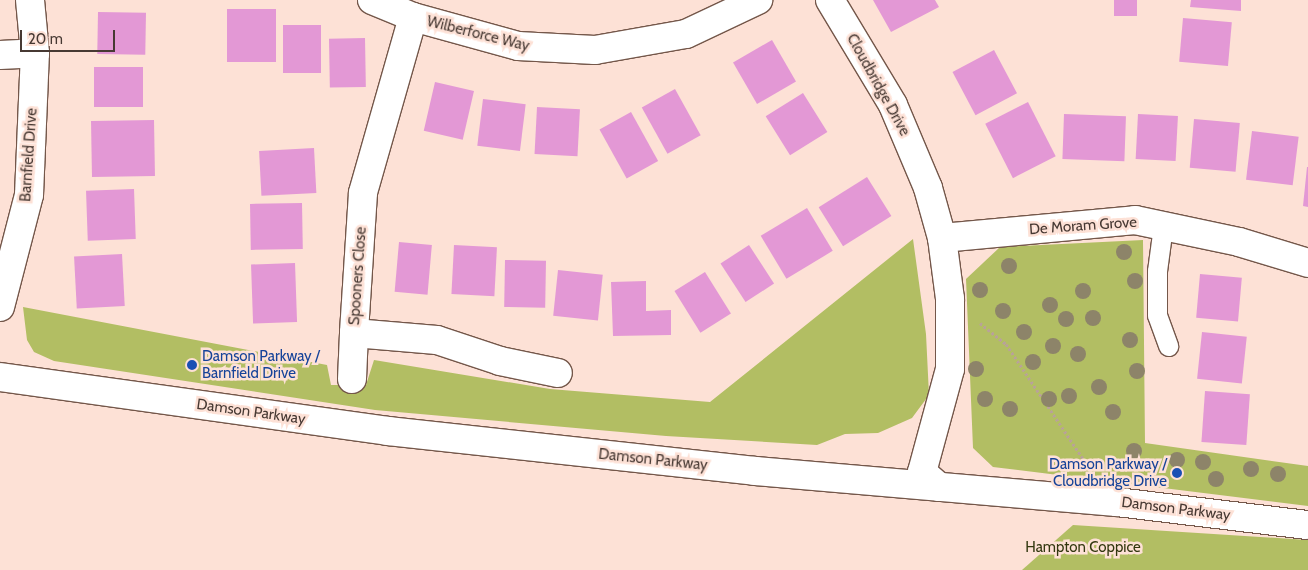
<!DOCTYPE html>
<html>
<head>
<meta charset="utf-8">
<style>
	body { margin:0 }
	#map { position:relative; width:1308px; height:570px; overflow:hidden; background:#fde1d6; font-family:Cabin,sans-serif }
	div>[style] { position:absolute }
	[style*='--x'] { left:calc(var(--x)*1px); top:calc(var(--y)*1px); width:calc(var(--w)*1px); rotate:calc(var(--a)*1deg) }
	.green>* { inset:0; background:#b2be63 }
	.building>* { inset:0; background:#e398d5; transform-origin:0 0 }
	.path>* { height:3px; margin-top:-1.5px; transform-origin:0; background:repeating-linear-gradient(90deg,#b9a299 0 2.5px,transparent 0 5px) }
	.roads { filter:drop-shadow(1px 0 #74574a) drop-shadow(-1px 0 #74574a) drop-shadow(0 1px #74574a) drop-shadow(0 -1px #74574a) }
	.lane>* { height:19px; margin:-9.5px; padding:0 9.5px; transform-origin:9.5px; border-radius:9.5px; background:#fff }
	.street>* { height:28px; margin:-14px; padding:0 14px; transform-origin:14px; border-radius:14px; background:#fff }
	.secondary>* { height:28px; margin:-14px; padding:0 14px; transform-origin:14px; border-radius:14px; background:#fff }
	.trees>* { width:16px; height:16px; margin:-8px; border-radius:50%; background:#8d8469 }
	.dots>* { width:14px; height:14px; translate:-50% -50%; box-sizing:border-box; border:2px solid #fde1d6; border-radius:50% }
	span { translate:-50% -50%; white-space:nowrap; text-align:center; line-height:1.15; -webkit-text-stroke:5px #fde1d6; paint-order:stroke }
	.street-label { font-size:15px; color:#473933 }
	.transit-label { font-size:15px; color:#164399 }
	.left { translate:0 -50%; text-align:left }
	.right { translate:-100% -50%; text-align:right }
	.park-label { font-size:15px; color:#32370f }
	.scale { position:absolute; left:20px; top:30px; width:95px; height:22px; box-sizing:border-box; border:2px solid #473933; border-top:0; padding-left:6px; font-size:15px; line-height:18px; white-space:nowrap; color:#473933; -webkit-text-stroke:4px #fde1d6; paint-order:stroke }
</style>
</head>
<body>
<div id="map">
	<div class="green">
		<i style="clip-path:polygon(913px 239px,926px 334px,929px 395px,912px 418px,878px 433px,845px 434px,817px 445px,666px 436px,375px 410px,54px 361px,34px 352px,27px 340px,23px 307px,327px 365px,331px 385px,366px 385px,374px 360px,550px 389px,710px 402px)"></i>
		<i style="clip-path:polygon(1143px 240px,1145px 443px,1308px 466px,1308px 506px,993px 467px,973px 448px,966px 279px,1000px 247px)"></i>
		<i style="clip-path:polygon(1073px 525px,1308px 540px,1308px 570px,1022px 570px)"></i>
	</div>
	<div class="building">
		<i style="clip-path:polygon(873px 0,935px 0,939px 7px,891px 32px)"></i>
		<i style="left:1114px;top:0;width:23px;height:16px"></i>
		<i style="clip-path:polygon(1191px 0,1241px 0,1241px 11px,1190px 7px)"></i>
		<i style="left:227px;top:9px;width:49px;height:53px"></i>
		<i style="left:98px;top:12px;width:48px;height:42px;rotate:1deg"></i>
		<i style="left:1183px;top:18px;width:49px;height:44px;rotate:5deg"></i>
		<i style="left:283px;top:25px;width:38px;height:48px"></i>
		<i style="left:365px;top:38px;width:49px;height:36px;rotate:89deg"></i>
		<i style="left:772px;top:40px;width:48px;height:45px;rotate:60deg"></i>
		<i style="left:994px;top:50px;width:49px;height:47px;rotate:62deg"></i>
		<i style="left:143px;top:67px;width:40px;height:49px;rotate:90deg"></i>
		<i style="left:435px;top:82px;width:40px;height:50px;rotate:13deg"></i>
		<i style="left:675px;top:89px;width:53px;height:38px;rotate:61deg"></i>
		<i style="left:803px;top:93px;width:46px;height:44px;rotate:58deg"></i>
		<i style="left:483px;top:99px;width:43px;height:47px;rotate:7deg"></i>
		<i style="left:1028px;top:102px;width:61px;height:48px;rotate:63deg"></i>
		<i style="left:537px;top:107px;width:43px;height:47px;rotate:3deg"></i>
		<i style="left:631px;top:112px;width:56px;height:36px;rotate:61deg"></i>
		<i style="left:1064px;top:114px;width:62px;height:45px;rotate:2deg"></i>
		<i style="left:1138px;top:114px;width:40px;height:45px;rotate:3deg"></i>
		<i style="left:1194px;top:119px;width:46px;height:49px;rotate:5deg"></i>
		<i style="left:154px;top:120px;width:56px;height:63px;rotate:89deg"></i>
		<i style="left:1252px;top:131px;width:47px;height:49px;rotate:7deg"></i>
		<i style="left:314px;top:148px;width:45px;height:55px;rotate:87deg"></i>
		<i style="clip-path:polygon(1307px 167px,1308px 167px,1308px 207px,1303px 206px)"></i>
		<i style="left:867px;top:177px;width:46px;height:57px;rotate:58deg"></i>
		<i style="left:134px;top:189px;width:50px;height:48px;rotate:88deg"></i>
		<i style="left:302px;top:203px;width:46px;height:52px;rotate:89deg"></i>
		<i style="left:807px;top:208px;width:50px;height:54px;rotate:59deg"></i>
		<i style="left:399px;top:242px;width:33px;height:50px;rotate:5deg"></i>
		<i style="left:454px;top:245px;width:43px;height:49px;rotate:3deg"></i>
		<i style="left:749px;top:245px;width:46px;height:34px;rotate:57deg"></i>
		<i style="left:122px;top:254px;width:52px;height:48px;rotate:87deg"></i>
		<i style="left:505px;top:260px;width:41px;height:47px;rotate:1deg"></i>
		<i style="left:295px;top:263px;width:59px;height:44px;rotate:88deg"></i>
		<i style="left:558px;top:270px;width:45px;height:46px;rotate:6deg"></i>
		<i style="left:705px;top:272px;width:49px;height:36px;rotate:58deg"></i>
		<i style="left:1200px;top:274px;width:42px;height:44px;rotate:5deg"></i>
		<i style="clip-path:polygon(646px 281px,646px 311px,671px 310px,671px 335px,613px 336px,611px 282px)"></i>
		<i style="left:1202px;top:332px;width:45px;height:47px;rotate:6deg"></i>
		<i style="left:1205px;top:391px;width:45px;height:51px;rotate:4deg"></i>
	</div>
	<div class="path">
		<i style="--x:980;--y:323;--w:33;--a:39"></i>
		<i style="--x:1006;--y:344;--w:151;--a:56.1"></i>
	</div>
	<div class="roads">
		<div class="lane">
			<i style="--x:1163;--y:226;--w:45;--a:97.6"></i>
			<i style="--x:1157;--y:271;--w:44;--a:90"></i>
			<i style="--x:1157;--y:315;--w:33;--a:70"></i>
		</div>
		<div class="street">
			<i style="--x:372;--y:0;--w:44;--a:22.5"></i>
			<i style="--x:413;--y:17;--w:109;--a:15.4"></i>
			<i style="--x:518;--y:46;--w:77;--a:3"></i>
			<i style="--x:595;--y:50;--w:92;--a:-10"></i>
			<i style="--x:686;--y:34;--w:80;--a:-25.3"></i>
			<i style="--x:830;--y:0;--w:122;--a:59"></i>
			<i style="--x:893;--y:105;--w:90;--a:67.1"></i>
			<i style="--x:928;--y:188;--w:52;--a:74.4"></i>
			<i style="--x:942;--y:238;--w:62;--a:82.5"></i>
			<i style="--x:950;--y:299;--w:70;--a:90"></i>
			<i style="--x:950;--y:369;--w:107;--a:105.2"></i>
			<i style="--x:922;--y:472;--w:23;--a:41"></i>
			<i style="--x:413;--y:17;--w:183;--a:105.9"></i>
			<i style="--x:363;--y:193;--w:140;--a:93.7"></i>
			<i style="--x:354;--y:333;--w:83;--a:4.8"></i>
			<i style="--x:437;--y:340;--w:66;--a:18.4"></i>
			<i style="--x:500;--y:361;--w:59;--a:11.7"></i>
			<i style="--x:0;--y:55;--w:35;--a:-3"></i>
			<i style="--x:942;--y:238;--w:194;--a:-5.3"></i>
			<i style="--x:1135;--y:220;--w:106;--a:11.9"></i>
			<i style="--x:1239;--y:242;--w:72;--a:16.9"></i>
			<i style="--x:0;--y:307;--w:116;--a:-75.5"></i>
			<i style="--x:29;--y:195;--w:142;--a:-87.6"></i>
			<i style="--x:35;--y:53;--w:53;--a:-95.4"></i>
			<i style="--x:352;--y:379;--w:46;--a:-87.5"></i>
		</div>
		<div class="secondary">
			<i style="--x:0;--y:377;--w:392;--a:7.9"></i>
			<i style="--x:388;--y:431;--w:369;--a:6.2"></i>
			<i style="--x:755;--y:471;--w:363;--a:4.9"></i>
			<i style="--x:1117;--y:502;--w:192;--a:6.9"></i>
		</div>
	</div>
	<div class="trees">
		<i style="left:1124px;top:252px"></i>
		<i style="left:1009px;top:266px"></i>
		<i style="left:1135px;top:281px"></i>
		<i style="left:980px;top:290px"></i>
		<i style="left:1083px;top:291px"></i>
		<i style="left:1050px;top:305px"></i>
		<i style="left:1003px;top:311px"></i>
		<i style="left:1093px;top:318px"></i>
		<i style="left:1066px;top:319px"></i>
		<i style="left:1024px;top:332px"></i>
		<i style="left:1130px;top:340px"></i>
		<i style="left:1053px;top:346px"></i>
		<i style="left:1078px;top:354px"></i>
		<i style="left:1033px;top:362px"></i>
		<i style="left:976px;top:369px"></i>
		<i style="left:1137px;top:371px"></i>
		<i style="left:1099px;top:387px"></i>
		<i style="left:1069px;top:396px"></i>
		<i style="left:985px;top:399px"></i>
		<i style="left:1049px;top:399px"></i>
		<i style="left:1010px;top:409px"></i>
		<i style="left:1113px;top:412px"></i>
		<i style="left:1134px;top:451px"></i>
		<i style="left:1177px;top:460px"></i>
		<i style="left:1203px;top:462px"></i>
		<i style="left:1251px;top:469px"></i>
		<i style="left:1278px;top:474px"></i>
		<i style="left:1216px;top:479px"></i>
	</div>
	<div class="dots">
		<i style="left:192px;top:365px;background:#1a4fb4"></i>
		<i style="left:1177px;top:473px;background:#1a4fb4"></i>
	</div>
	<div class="street-label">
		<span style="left:478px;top:34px;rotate:14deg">Wilberforce Way</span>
		<span style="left:878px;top:85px;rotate:61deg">Cloudbridge Drive</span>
		<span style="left:29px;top:155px;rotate:-86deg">Barnfield Drive</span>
		<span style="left:1083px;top:226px;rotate:-4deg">De Moram Grove</span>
		<span style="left:358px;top:276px;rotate:-86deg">Spooners Close</span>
		<span style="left:251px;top:412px;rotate:8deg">Damson Parkway</span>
		<span style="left:653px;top:460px;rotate:6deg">Damson Parkway</span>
		<span style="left:1176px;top:509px;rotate:7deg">Damson Parkway</span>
	</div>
	<div class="transit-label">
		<span class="left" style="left:202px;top:365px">Damson Parkway /<br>Barnfield Drive</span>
		<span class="right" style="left:1167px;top:473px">Damson Parkway /<br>Cloudbridge Drive</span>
	</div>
	<div class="park-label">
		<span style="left:1083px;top:548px">Hampton Coppice</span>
	</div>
	<div class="scale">20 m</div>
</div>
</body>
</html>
